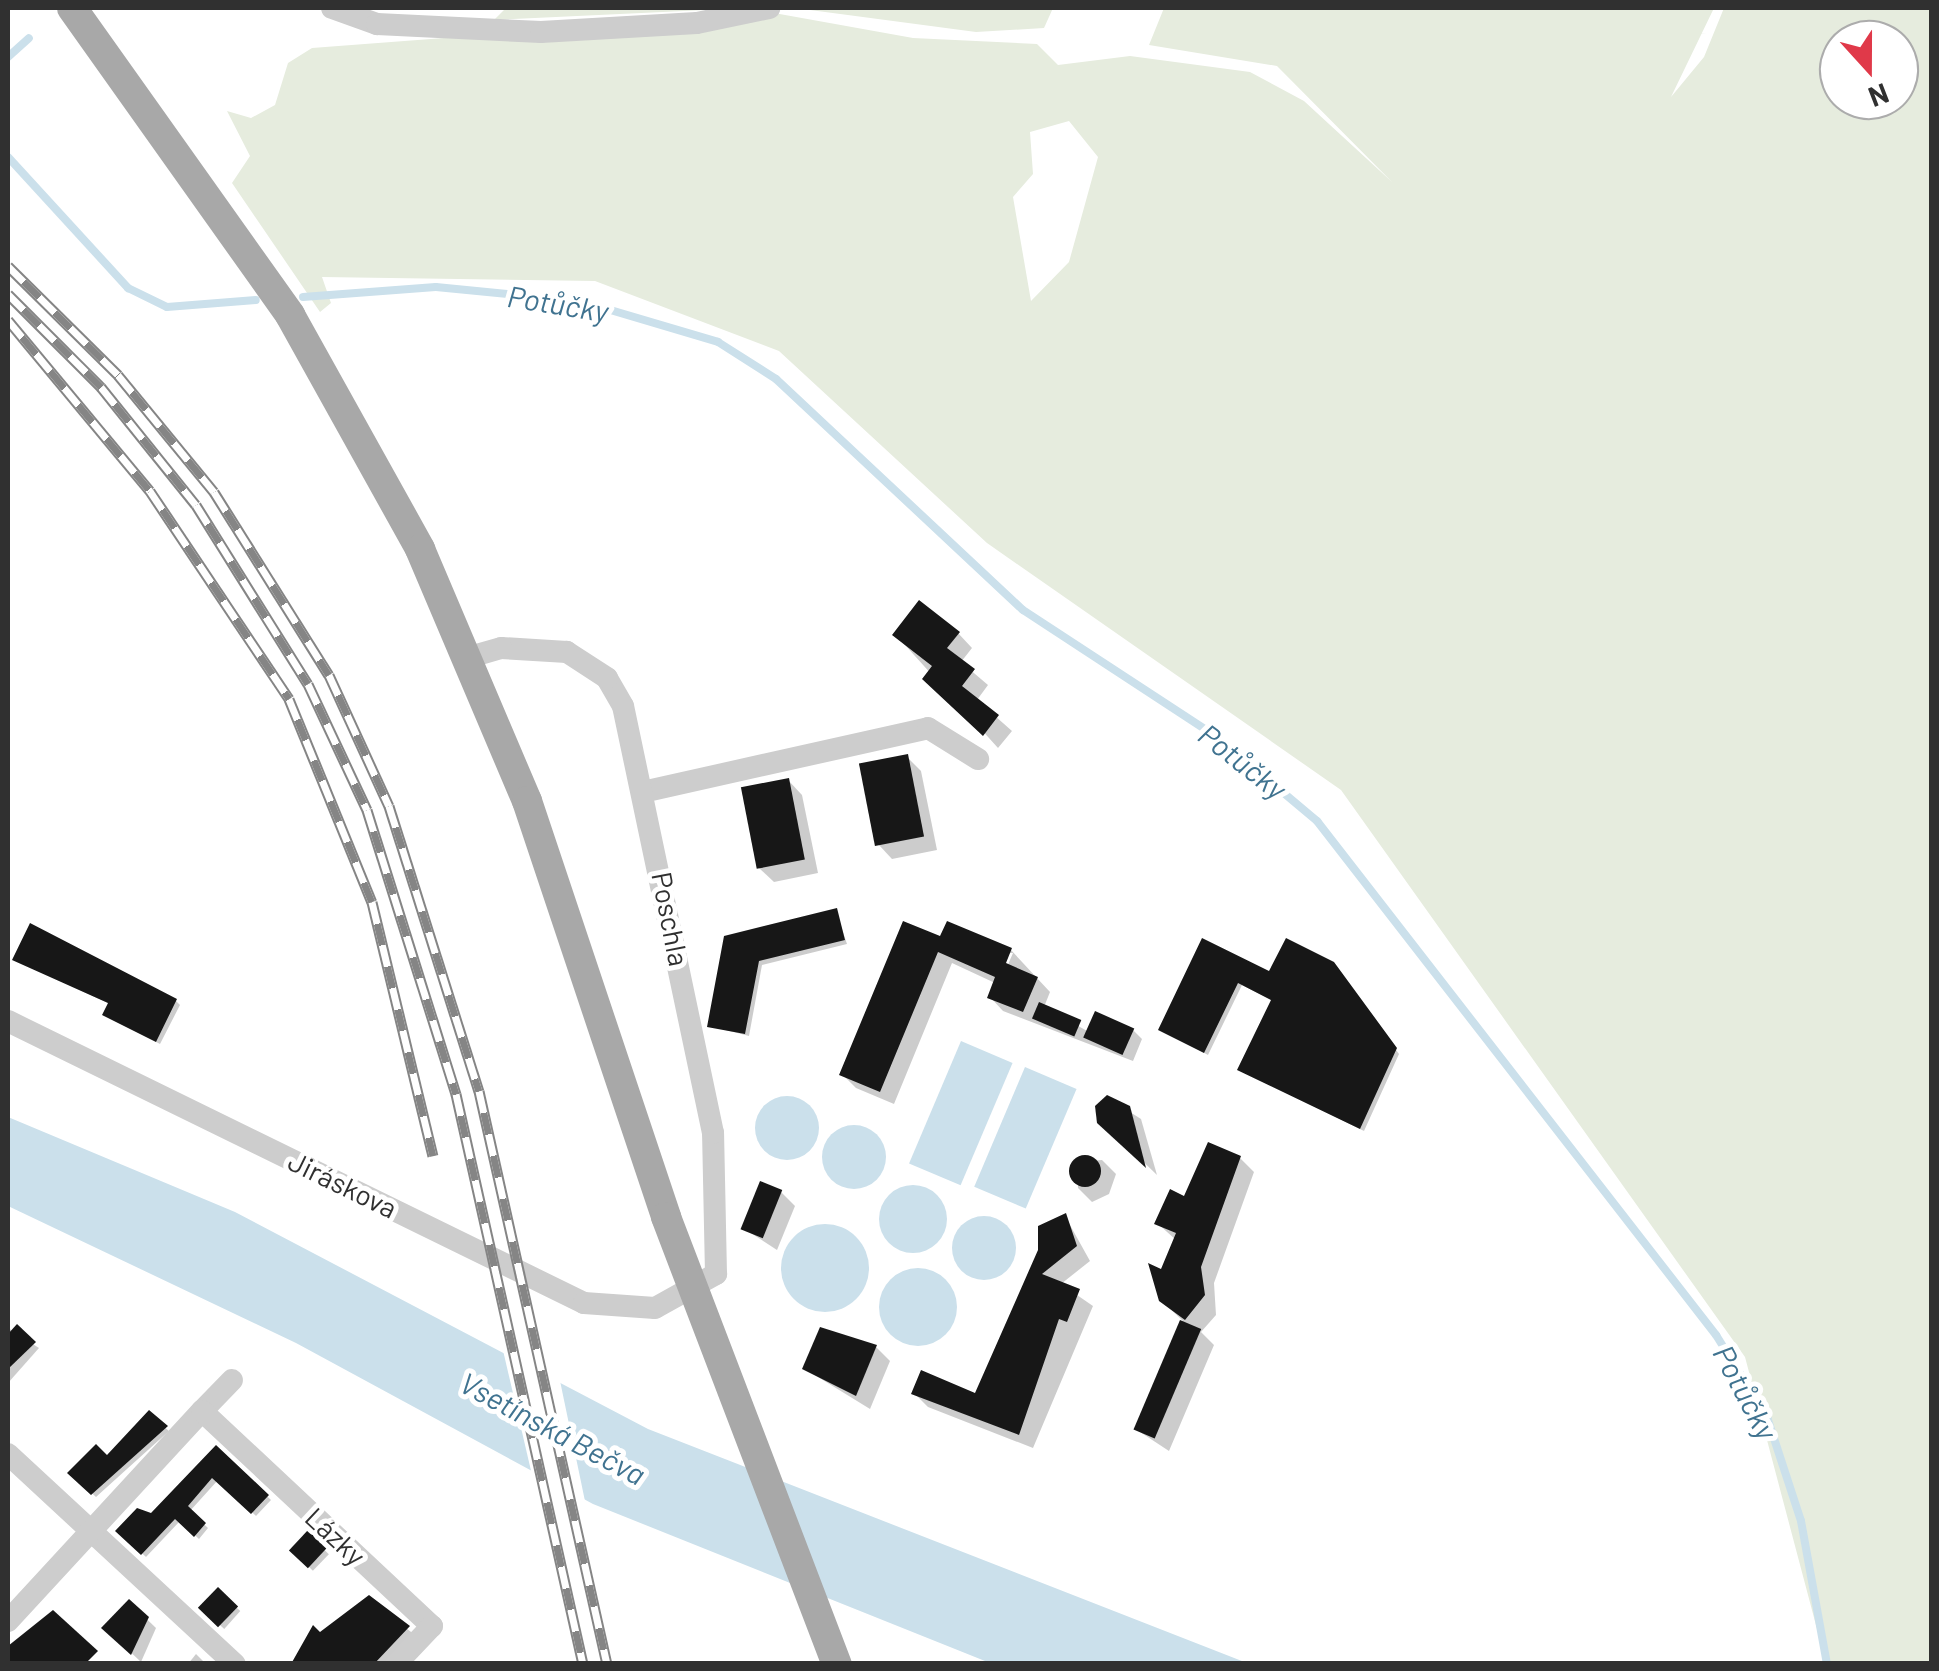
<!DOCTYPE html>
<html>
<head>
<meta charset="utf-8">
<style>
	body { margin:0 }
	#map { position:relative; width:1939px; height:1671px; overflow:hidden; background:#fff; font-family:Barlow,sans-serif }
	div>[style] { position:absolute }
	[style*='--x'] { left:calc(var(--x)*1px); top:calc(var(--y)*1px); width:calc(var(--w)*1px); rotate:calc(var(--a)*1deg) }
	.green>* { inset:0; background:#e6ecde }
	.water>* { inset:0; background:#cbe0eb; transform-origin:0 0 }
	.round { border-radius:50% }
	.pier>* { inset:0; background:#fff }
	.shadow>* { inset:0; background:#0003; transform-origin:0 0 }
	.stream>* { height:8px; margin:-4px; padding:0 4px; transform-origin:4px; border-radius:4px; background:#cbe0eb }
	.building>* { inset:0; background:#171717; transform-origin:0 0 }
	.minor>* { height:22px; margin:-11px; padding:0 11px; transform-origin:11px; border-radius:11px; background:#cdcdcd }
	.major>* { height:30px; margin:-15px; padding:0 15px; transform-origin:15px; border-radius:15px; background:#a8a8a8 }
	.rail>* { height:11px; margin-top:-5.5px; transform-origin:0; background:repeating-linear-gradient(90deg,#fff 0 22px,#858585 0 44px); box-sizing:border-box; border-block:2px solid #858585 }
	.major-bridge>* { height:30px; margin:-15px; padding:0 15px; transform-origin:15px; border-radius:15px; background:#a8a8a8 }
	span { translate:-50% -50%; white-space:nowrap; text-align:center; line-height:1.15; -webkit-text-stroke:10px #fff; paint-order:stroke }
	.street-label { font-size:28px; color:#303030 }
	.water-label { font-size:30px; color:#407390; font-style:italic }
	.frame { position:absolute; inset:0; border:10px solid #303030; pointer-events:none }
	.north { position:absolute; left:1819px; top:20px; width:100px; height:100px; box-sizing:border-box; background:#fff; border:2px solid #acacac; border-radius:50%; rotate:159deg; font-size:28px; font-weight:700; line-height:40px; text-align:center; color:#303030 }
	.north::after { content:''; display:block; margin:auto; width:35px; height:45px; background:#e03949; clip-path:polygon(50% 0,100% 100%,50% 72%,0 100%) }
</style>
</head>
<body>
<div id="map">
	<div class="green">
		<i style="clip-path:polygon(506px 8px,748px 8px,494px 20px)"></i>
		<i style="clip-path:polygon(795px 8px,1053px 8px,1044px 28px,976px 32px)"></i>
		<i style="clip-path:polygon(evenodd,1164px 8px,1714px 8px,1671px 97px,1704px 57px,1724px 8px,1931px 8px,1931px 1663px,1826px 1663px,1745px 1357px,1341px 790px,987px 543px,779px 351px,595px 281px,322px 277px,331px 303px,320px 312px,232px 183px,250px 156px,227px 111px,251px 118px,275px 105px,288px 63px,312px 48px,774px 13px,913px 38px,1037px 44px,1058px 65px,1130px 56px,1250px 72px,1304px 101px,1392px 182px,1277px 66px,1149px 45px,1164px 8px,1839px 40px,1899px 40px,1899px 100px,1839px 100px,1839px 40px,1164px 8px,1069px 121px,1098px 157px,1069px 262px,1031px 301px,1013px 197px,1033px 174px,1030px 132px,1069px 121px)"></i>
	</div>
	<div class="water">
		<i style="left:961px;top:1041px;width:56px;height:133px;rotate:23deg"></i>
		<i style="left:1025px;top:1067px;width:56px;height:130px;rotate:23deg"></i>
		<i class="round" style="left:755px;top:1096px;width:64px;height:64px"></i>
		<i style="clip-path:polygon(8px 1117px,235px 1212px,648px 1429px,1247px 1663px,990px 1663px,593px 1504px,296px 1343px,8px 1206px)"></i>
		<i class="round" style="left:822px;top:1125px;width:64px;height:64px"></i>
		<i class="round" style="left:879px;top:1185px;width:68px;height:68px"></i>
		<i class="round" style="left:952px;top:1216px;width:64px;height:64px"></i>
		<i class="round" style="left:781px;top:1224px;width:88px;height:88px"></i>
		<i class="round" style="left:879px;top:1268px;width:78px;height:78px"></i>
	</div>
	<div class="pier">
		<i style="clip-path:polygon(502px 1346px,559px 1376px,586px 1506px,532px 1475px)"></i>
	</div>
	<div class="shadow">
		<i style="clip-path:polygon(958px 633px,972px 648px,961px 662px,988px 685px,977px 700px,1012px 731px,998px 748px,896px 635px)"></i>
		<i style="clip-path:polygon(907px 757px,921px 771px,937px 850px,892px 859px,878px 844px,878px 762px)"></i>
		<i style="clip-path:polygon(788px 780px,802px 795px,818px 873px,774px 882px,759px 868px,760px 786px)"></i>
		<i style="clip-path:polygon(836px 911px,847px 944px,762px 965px,749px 1036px,710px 1026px,726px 938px)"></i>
		<i style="clip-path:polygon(evenodd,942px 939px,1011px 950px,1050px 992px,1044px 1007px,1089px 1032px,1133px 1030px,1142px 1039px,1133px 1061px,1003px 1011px,990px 997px,995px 983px,952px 963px,894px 1104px,856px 1088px,842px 1074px,942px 939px,1007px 953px,1013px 953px,1003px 976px,1007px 953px)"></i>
		<i style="clip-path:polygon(1203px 942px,1271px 974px,1337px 969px,1399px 1054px,1364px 1131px,1240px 1070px,1273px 1001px,1242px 985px,1208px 1055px,1161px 1030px)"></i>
		<i style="clip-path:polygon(15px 960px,176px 1001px,180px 1005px,160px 1044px,109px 1018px,110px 1004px)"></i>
		<i style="clip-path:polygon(1108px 1098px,1141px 1119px,1157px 1175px,1097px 1117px)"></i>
		<i style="clip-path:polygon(1240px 1158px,1254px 1172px,1214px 1283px,1216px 1315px,1201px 1332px,1214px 1345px,1169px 1451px,1137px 1430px,1183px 1321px,1165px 1304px,1163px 1272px,1176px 1240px,1157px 1223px)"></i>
		<i style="clip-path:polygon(1102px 1160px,1116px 1174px,1109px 1194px,1092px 1202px,1078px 1188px,1077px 1162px)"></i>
		<i style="clip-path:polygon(781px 1192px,795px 1206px,777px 1250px,743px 1228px)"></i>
		<i style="clip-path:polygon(1065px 1216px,1090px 1261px,1061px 1284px,1093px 1306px,1033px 1448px,928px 1407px,914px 1393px,976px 1396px)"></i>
		<i style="clip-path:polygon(8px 1328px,39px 1348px,8px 1383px)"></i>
		<i style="clip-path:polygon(876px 1347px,890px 1361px,870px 1409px,805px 1369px)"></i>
		<i style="clip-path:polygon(149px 1414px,169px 1431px,96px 1497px,70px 1473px,107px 1458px)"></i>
		<i style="clip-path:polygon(216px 1448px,271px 1500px,256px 1516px,218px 1480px,190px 1511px,208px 1528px,199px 1539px,180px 1521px,146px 1557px,118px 1531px,152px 1516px)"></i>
		<i style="left:308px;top:1534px;width:29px;height:23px;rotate:44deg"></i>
		<i style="left:218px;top:1591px;width:30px;height:24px;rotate:42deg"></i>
		<i style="clip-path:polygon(369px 1598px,416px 1636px,389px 1664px,295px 1664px,313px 1628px,320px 1635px)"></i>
		<i style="clip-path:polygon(129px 1602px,156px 1628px,141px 1662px,105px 1628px)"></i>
		<i style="clip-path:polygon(196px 1654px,206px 1664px,188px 1664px)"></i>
	</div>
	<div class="stream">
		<i style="--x:8;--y:57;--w:28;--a:-42"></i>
		<i style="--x:8;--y:157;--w:178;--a:47.5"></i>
		<i style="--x:128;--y:288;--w:43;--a:26"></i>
		<i style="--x:167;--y:307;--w:89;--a:-4.5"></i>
		<i style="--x:303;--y:297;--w:133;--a:-4.3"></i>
		<i style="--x:436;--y:287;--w:145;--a:5.6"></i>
		<i style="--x:580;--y:301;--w:144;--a:16.5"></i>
		<i style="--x:718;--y:342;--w:69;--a:32.5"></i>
		<i style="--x:776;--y:379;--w:338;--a:43.1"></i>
		<i style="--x:1023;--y:610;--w:232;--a:33.2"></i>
		<i style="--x:1217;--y:737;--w:131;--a:40"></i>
		<i style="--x:1317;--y:821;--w:651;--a:52.18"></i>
		<i style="--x:1716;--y:1335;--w:97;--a:58.1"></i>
		<i style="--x:1767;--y:1417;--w:109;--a:71.9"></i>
		<i style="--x:1801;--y:1521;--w:145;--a:79.7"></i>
	</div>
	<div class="building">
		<i style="clip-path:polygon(919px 600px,960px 632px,947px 648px,975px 669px,962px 686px,999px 715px,983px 736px,922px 679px,932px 666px,892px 635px)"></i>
		<i style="left:908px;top:754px;width:84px;height:50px;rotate:79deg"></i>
		<i style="left:789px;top:778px;width:83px;height:49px;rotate:79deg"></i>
		<i style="clip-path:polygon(837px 908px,845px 940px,759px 961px,745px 1034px,707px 1027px,724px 936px)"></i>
		<i style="clip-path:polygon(903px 921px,940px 936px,947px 921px,1012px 948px,1006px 963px,1038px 977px,1023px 1012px,987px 998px,995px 977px,938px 952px,880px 1092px,839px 1075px)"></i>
		<i style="clip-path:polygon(30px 923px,177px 999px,156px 1042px,102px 1015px,108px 1003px,12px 960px)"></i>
		<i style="clip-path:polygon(1202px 938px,1269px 971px,1286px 938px,1334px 962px,1397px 1048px,1360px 1129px,1237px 1070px,1271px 1000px,1238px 983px,1204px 1053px,1158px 1030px)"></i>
		<i style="left:1039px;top:1002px;width:46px;height:18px;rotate:23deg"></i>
		<i style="left:1095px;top:1011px;width:43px;height:29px;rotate:24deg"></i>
		<i style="clip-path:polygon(1107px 1095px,1130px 1106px,1146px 1168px,1097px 1123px,1095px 1106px)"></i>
		<i style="clip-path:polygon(1208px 1142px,1241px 1156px,1201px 1267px,1205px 1295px,1185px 1320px,1159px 1301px,1148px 1263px,1161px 1269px,1176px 1233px,1154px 1224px,1170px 1189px,1184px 1196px)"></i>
		<i class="round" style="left:1069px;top:1155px;width:32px;height:32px"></i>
		<i style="left:760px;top:1181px;width:24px;height:52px;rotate:22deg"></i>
		<i style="clip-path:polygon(1066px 1213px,1077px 1246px,1042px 1274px,1080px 1289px,1067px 1322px,1059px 1319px,1019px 1435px,911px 1394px,921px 1370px,975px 1393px,1038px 1250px,1038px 1226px)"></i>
		<i style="left:1180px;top:1320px;width:23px;height:119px;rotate:23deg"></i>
		<i style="clip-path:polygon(17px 1324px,36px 1342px,8px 1369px,8px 1334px)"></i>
		<i style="clip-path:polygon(820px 1327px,877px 1345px,856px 1396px,802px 1369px)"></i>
		<i style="clip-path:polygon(149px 1410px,168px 1426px,91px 1495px,67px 1473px,96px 1444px,107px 1455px)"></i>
		<i style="clip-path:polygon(216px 1445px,269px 1495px,251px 1514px,212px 1478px,188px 1506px,206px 1523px,194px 1537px,175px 1519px,141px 1555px,115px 1531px,137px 1508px,151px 1513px)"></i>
		<i style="left:308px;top:1530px;width:26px;height:28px;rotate:43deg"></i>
		<i style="left:218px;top:1587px;width:28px;height:29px;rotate:44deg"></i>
		<i style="clip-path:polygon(369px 1595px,410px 1626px,374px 1664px,291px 1664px,313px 1625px,320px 1632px)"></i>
		<i style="clip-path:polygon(129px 1599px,149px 1617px,131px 1655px,101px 1628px)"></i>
		<i style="clip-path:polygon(53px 1610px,98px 1651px,85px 1664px,8px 1664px,8px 1646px)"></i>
	</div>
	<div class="minor">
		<i style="--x:332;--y:8;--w:48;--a:19.6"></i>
		<i style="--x:377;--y:24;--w:164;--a:2.8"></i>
		<i style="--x:541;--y:32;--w:156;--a:-3.3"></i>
		<i style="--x:697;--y:23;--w:74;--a:-11.8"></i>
		<i style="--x:647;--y:791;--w:288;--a:-12.6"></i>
		<i style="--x:928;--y:728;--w:59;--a:31.8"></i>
		<i style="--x:8;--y:1021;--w:641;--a:26.09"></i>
		<i style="--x:584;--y:1303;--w:71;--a:4"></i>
		<i style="--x:655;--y:1308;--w:70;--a:-29.1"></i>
		<i style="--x:716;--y:1274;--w:141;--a:-91.2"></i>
		<i style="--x:713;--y:1133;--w:436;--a:-101.9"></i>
		<i style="--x:623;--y:706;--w:32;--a:-120"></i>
		<i style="--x:607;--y:678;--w:48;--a:-147"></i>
		<i style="--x:567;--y:652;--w:66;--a:-176.5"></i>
		<i style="--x:501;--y:648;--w:32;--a:164"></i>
		<i style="--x:202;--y:1411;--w:43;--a:-45.9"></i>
		<i style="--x:8;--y:1454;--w:309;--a:42.8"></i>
		<i style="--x:8;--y:1621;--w:286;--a:-47.3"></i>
		<i style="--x:202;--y:1411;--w:315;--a:43.1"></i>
		<i style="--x:432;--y:1626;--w:52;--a:133.5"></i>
	</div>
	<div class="major">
		<i style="--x:72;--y:8;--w:377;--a:54.6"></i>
		<i style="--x:290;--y:315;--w:268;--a:60.9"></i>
		<i style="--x:420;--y:549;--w:274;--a:67"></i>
		<i style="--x:527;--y:801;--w:439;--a:71.5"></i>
	</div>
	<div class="rail">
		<i style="--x:8;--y:266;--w:155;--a:44.7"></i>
		<i style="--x:118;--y:375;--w:151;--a:50.6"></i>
		<i style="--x:214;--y:492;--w:216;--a:57.9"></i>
		<i style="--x:329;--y:675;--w:144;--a:65.4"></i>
		<i style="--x:389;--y:806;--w:299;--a:72.5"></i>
		<i style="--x:479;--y:1091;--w:587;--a:77.41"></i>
		<i style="--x:8;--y:294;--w:132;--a:45"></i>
		<i style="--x:101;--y:387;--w:151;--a:51.2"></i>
		<i style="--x:196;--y:505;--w:211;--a:58"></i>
		<i style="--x:308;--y:684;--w:139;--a:64.9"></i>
		<i style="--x:367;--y:810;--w:298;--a:72.6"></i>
		<i style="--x:456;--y:1094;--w:584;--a:77.44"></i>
		<i style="--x:8;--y:320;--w:222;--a:50.3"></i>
		<i style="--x:150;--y:491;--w:250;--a:56.2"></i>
		<i style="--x:289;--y:699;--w:219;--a:67.8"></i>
		<i style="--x:372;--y:902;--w:261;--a:76.5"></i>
	</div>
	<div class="major-bridge">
		<i style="--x:666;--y:1217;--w:479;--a:69.1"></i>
	</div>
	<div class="street-label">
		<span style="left:671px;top:919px;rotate:79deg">Poschla</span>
		<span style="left:343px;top:1184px;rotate:26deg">Jiráskova</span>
		<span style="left:336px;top:1536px;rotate:43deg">Lázky</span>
	</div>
	<div class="water-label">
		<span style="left:558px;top:303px;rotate:9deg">Potůčky</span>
		<span style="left:1243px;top:761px;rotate:38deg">Potůčky</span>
		<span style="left:1746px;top:1392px;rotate:62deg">Potůčky</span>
		<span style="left:553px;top:1428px;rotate:28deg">Vsetínská Bečva</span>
	</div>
	<div class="frame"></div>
	<div class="north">N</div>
</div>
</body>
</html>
